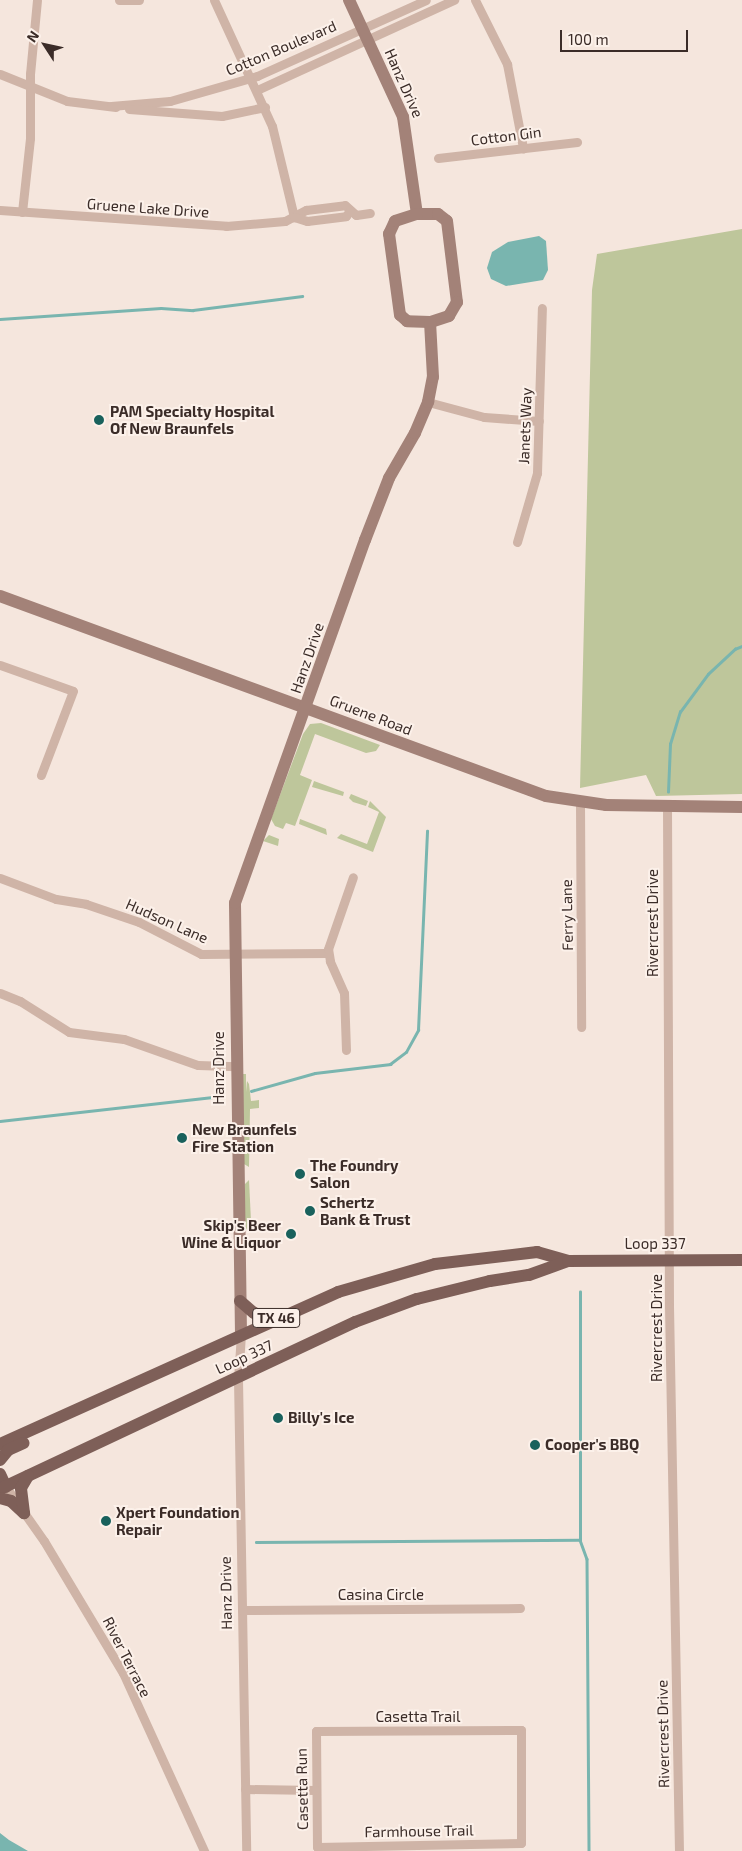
<!DOCTYPE html>
<html>
<head>
<meta charset="utf-8">
<style>
	body { margin:0 }
	#map { position:relative; width:742px; height:1851px; overflow:hidden; background:#f5e6dd; font-family:"Exo 2",sans-serif }
	div>[style] { position:absolute }
	[style*='--x'] { left:calc(var(--x)*1px); top:calc(var(--y)*1px); width:calc(var(--w)*1px); rotate:calc(var(--a)*1deg) }
	.green>* { inset:0; background:#bec69b }
	.water>* { inset:0; background:#79b5af }
	.stream>* { height:2.5px; margin:-1.25px; padding:0 1.25px; transform-origin:1.25px; border-radius:1.25px; background:#79b5af }
	.street>* { height:9px; margin:-4.5px; padding:0 4.5px; transform-origin:4.5px; border-radius:4.5px; background:#cfb4a7 }
	.secondary>* { height:12px; margin:-6px; padding:0 6px; transform-origin:6px; border-radius:6px; background:#a38278 }
	.primary>* { height:12px; margin:-6px; padding:0 6px; transform-origin:6px; border-radius:6px; background:#7e5f58 }
	.dots>* { width:14px; height:14px; translate:-50% -50%; box-sizing:border-box; border:2px solid #fcf1ea; border-radius:50% }
	span { translate:-50% -50%; white-space:nowrap; text-align:center; line-height:1.15; -webkit-text-stroke:4px #fcf1ea; paint-order:stroke }
	.shield-label span { padding:1px 4px; background:#fcf1ea; border:1px solid; border-radius:4px; -webkit-text-stroke-width:0 }
	.shield-label { font-size:14px; color:#3b2c28; font-weight:700 }
	.street-label { font-size:15px; color:#3b2c28 }
	.poi-label { font-size:15px; color:#3b2c28; font-weight:700 }
	.left { translate:0 -50%; text-align:left }
	.right { translate:-100% -50%; text-align:right }
	.north { position:absolute; left:20px; top:20px; width:50px; height:50px; -webkit-text-stroke:4px #fcf1ea; paint-order:stroke; rotate:305deg; font-size:14px; font-weight:700; line-height:20px; text-align:center; color:#3b2c28 }
	.north::after { content:''; display:block; margin:auto; width:18px; height:22px; background:#3b2c28; clip-path:polygon(50% 0,100% 100%,50% 72%,0 100%) }
	.scale { position:absolute; left:560px; top:30px; width:128px; height:22px; box-sizing:border-box; border:2px solid #3b2c28; border-top:0; padding-left:6px; font-size:15px; line-height:18px; white-space:nowrap; color:#3b2c28; -webkit-text-stroke:4px #fcf1ea; paint-order:stroke }
</style>
</head>
<body>
<div id="map">
	<div class="green">
		<i style="clip-path:polygon(742px 229px,742px 794px,656px 796px,646px 775px,580px 788px,592px 290px,597px 254px)"></i>
		<i style="clip-path:polygon(321px 723px,380px 745px,376px 751px,366px 753px,315px 734px,300px 775px,312px 780px,295px 826px,286px 823px,283px 829px,275px 826px,271px 819px,303px 734px,310px 724px)"></i>
		<i style="clip-path:polygon(314px 781px,344px 792px,343px 796px,312px 787px)"></i>
		<i style="clip-path:polygon(351px 794px,368px 801px,366px 806px,353px 802px,349px 798px)"></i>
		<i style="clip-path:polygon(370px 801px,386px 817px,373px 852px,337px 838px,341px 834px,367px 844px,379px 812px,368px 807px)"></i>
		<i style="clip-path:polygon(300px 819px,326px 829px,327px 835px,299px 824px)"></i>
		<i style="clip-path:polygon(269px 835px,279px 839px,278px 846px,263px 841px)"></i>
		<i style="clip-path:polygon(241px 1074px,246px 1074px,246px 1092px,247px 1081px,249px 1084px,251px 1101px,259px 1100px,259px 1108px,250px 1109px,249px 1167px,244px 1164px)"></i>
		<i style="clip-path:polygon(249px 1180px,251px 1221px,250px 1233px,244px 1226px,245px 1184px)"></i>
	</div>
	<div class="water">
		<i style="clip-path:polygon(539px 236px,546px 241px,548px 270px,543px 280px,506px 286px,491px 279px,487px 268px,492px 252px,508px 242px)"></i>
		<i style="clip-path:polygon(0 1833px,9px 1840px,28px 1851px,0 1851px)"></i>
	</div>
	<div class="stream">
		<i style="--x:0;--y:319;--w:161;--a:-3.9"></i>
		<i style="--x:161;--y:308;--w:32;--a:4"></i>
		<i style="--x:193;--y:310;--w:110;--a:-7.3"></i>
		<i style="--x:668;--y:792;--w:48;--a:-87.6"></i>
		<i style="--x:670;--y:744;--w:34;--a:-73"></i>
		<i style="--x:680;--y:712;--w:47;--a:-53.6"></i>
		<i style="--x:708;--y:674;--w:37;--a:-43"></i>
		<i style="--x:735;--y:649;--w:8;--a:-23"></i>
		<i style="--x:251;--y:1091;--w:66;--a:-15.7"></i>
		<i style="--x:315;--y:1073;--w:76;--a:-6.8"></i>
		<i style="--x:390;--y:1064;--w:20;--a:-37"></i>
		<i style="--x:406;--y:1052;--w:25;--a:-61"></i>
		<i style="--x:418;--y:1030;--w:199;--a:-87.4"></i>
		<i style="--x:0;--y:1121;--w:225;--a:-6.4"></i>
		<i style="--x:580;--y:1540;--w:248;--a:-90"></i>
		<i style="--x:256;--y:1542;--w:324;--a:-0.4"></i>
		<i style="--x:580;--y:1540;--w:20;--a:70"></i>
		<i style="--x:587;--y:1559;--w:292;--a:89.6"></i>
	</div>
	<div class="street">
		<i style="--x:119;--y:0;--w:20;--a:0"></i>
		<i style="--x:214;--y:0;--w:139;--a:65.3"></i>
		<i style="--x:272;--y:126;--w:94;--a:76.4"></i>
		<i style="--x:475;--y:0;--w:72;--a:63.4"></i>
		<i style="--x:507;--y:64;--w:86;--a:79.2"></i>
		<i style="--x:0;--y:74;--w:72;--a:21.9"></i>
		<i style="--x:67;--y:101;--w:49;--a:7"></i>
		<i style="--x:257;--y:90;--w:217;--a:-24.6"></i>
		<i style="--x:111;--y:106;--w:59;--a:-4.8"></i>
		<i style="--x:170;--y:101;--w:91;--a:-16"></i>
		<i style="--x:257;--y:76;--w:185;--a:-24.2"></i>
		<i style="--x:129;--y:109;--w:93;--a:4.3"></i>
		<i style="--x:222;--y:116;--w:44;--a:-11.8"></i>
		<i style="--x:438;--y:158;--w:140;--a:-6.6"></i>
		<i style="--x:0;--y:210;--w:227;--a:4"></i>
		<i style="--x:226;--y:226;--w:59;--a:-4.8"></i>
		<i style="--x:285;--y:221;--w:24;--a:-28"></i>
		<i style="--x:306;--y:210;--w:39;--a:-7"></i>
		<i style="--x:345;--y:205;--w:15;--a:42"></i>
		<i style="--x:356;--y:215;--w:14;--a:-8"></i>
		<i style="--x:22;--y:212;--w:74;--a:-83.8"></i>
		<i style="--x:30;--y:138;--w:64;--a:-90"></i>
		<i style="--x:30;--y:74;--w:74;--a:-84.6"></i>
		<i style="--x:294;--y:217;--w:14;--a:17"></i>
		<i style="--x:307;--y:221;--w:39;--a:-7"></i>
		<i style="--x:346;--y:216;--w:7;--a:-56"></i>
		<i style="--x:428;--y:402;--w:58;--a:15"></i>
		<i style="--x:484;--y:417;--w:55;--a:4.2"></i>
		<i style="--x:517;--y:542;--w:72;--a:-73.8"></i>
		<i style="--x:537;--y:473;--w:165;--a:-88.3"></i>
		<i style="--x:0;--y:665;--w:77;--a:19.6"></i>
		<i style="--x:73;--y:691;--w:90;--a:110.9"></i>
		<i style="--x:580;--y:803;--w:224;--a:89.7"></i>
		<i style="--x:667;--y:806;--w:500;--a:89.77"></i>
		<i style="--x:669;--y:1306;--w:545;--a:88.95"></i>
		<i style="--x:0;--y:878;--w:60;--a:20.6"></i>
		<i style="--x:56;--y:899;--w:30;--a:9"></i>
		<i style="--x:86;--y:904;--w:56;--a:18.8"></i>
		<i style="--x:139;--y:922;--w:70;--a:27.3"></i>
		<i style="--x:201;--y:954;--w:127;--a:-0.5"></i>
		<i style="--x:0;--y:993;--w:22;--a:22"></i>
		<i style="--x:20;--y:1001;--w:58;--a:32.3"></i>
		<i style="--x:69;--y:1032;--w:55;--a:7.3"></i>
		<i style="--x:124;--y:1039;--w:78;--a:19.4"></i>
		<i style="--x:198;--y:1065;--w:38;--a:2"></i>
		<i style="--x:346;--y:1050;--w:57;--a:-92"></i>
		<i style="--x:344;--y:993;--w:35;--a:-114"></i>
		<i style="--x:330;--y:961;--w:12;--a:-99"></i>
		<i style="--x:328;--y:949;--w:76;--a:-70.9"></i>
		<i style="--x:241;--y:1334;--w:45;--a:93.8"></i>
		<i style="--x:238;--y:1379;--w:472;--a:89"></i>
		<i style="--x:6;--y:1487;--w:66;--a:54.9"></i>
		<i style="--x:44;--y:1541;--w:154;--a:59.1"></i>
		<i style="--x:123;--y:1673;--w:196;--a:65.5"></i>
		<i style="--x:242;--y:1610;--w:278;--a:-0.4"></i>
		<i style="--x:521;--y:1730;--w:113;--a:90"></i>
		<i style="--x:521;--y:1843;--w:204;--a:178.9"></i>
		<i style="--x:317;--y:1847;--w:116;--a:-90.5"></i>
		<i style="--x:316;--y:1731;--w:205;--a:-0.3"></i>
		<i style="--x:245;--y:1789;--w:70;--a:0.8"></i>
	</div>
	<div class="secondary">
		<i style="--x:349;--y:0;--w:129;--a:65.2"></i>
		<i style="--x:403;--y:117;--w:98;--a:81.8"></i>
		<i style="--x:417;--y:214;--w:21;--a:0"></i>
		<i style="--x:438;--y:214;--w:11;--a:38"></i>
		<i style="--x:447;--y:221;--w:82;--a:83"></i>
		<i style="--x:457;--y:302;--w:16;--a:120"></i>
		<i style="--x:449;--y:316;--w:20;--a:162"></i>
		<i style="--x:430;--y:322;--w:23;--a:-178"></i>
		<i style="--x:407;--y:321;--w:9;--a:-139"></i>
		<i style="--x:400;--y:315;--w:82;--a:-97.7"></i>
		<i style="--x:389;--y:234;--w:14;--a:-65"></i>
		<i style="--x:395;--y:221;--w:23;--a:-18"></i>
		<i style="--x:0;--y:596;--w:581;--a:20.12"></i>
		<i style="--x:546;--y:796;--w:61;--a:8.5"></i>
		<i style="--x:606;--y:805;--w:136;--a:0.8"></i>
		<i style="--x:241;--y:1334;--w:431;--a:-90.8"></i>
		<i style="--x:235;--y:903;--w:386;--a:-70.3"></i>
		<i style="--x:365;--y:540;--w:66;--a:-68.8"></i>
		<i style="--x:389;--y:478;--w:52;--a:-60"></i>
		<i style="--x:415;--y:433;--w:34;--a:-67"></i>
		<i style="--x:428;--y:402;--w:25;--a:-79"></i>
		<i style="--x:433;--y:377;--w:55;--a:-93.1"></i>
	</div>
	<div class="primary">
		<i style="--x:240;--y:1301;--w:18;--a:41"></i>
		<i style="--x:254;--y:1313;--w:21;--a:17"></i>
		<i style="--x:0;--y:1444;--w:371;--a:-24.2"></i>
		<i style="--x:338;--y:1292;--w:101;--a:-16.1"></i>
		<i style="--x:435;--y:1264;--w:103;--a:-6.7"></i>
		<i style="--x:537;--y:1252;--w:32;--a:16"></i>
		<i style="--x:0;--y:1460;--w:13;--a:-51"></i>
		<i style="--x:8;--y:1450;--w:17;--a:-24"></i>
		<i style="--x:0;--y:1474;--w:14;--a:65"></i>
		<i style="--x:0;--y:1489;--w:392;--a:-25.2"></i>
		<i style="--x:355;--y:1322;--w:66;--a:-20.4"></i>
		<i style="--x:417;--y:1299;--w:75;--a:-13.9"></i>
		<i style="--x:490;--y:1281;--w:39;--a:-9"></i>
		<i style="--x:529;--y:1275;--w:41;--a:-19.7"></i>
		<i style="--x:568;--y:1261;--w:174;--a:-0.3"></i>
		<i style="--x:0;--y:1498;--w:11;--a:15"></i>
		<i style="--x:11;--y:1501;--w:18;--a:43"></i>
		<i style="--x:24;--y:1513;--w:25;--a:-97"></i>
		<i style="--x:21;--y:1488;--w:14;--a:-60"></i>
	</div>
	<div class="dots">
		<i style="left:99px;top:420px;background:#19615c"></i>
		<i style="left:182px;top:1138px;background:#19615c"></i>
		<i style="left:300px;top:1174px;background:#19615c"></i>
		<i style="left:310px;top:1211px;background:#19615c"></i>
		<i style="left:291px;top:1234px;background:#19615c"></i>
		<i style="left:278px;top:1418px;background:#19615c"></i>
		<i style="left:535px;top:1445px;background:#19615c"></i>
		<i style="left:106px;top:1521px;background:#19615c"></i>
	</div>
	<div class="shield-label">
		<span style="left:276px;top:1318px">TX 46</span>
	</div>
	<div class="street-label">
		<span style="left:281px;top:48px;rotate:-23deg">Cotton Boulevard</span>
		<span style="left:404px;top:83px;rotate:66deg">Hanz Drive</span>
		<span style="left:506px;top:136px;rotate:-7deg">Cotton Gin</span>
		<span style="left:148px;top:208px;rotate:4deg">Gruene Lake Drive</span>
		<span style="left:525px;top:426px;rotate:-88deg">Janets Way</span>
		<span style="left:307px;top:658px;rotate:-71deg">Hanz Drive</span>
		<span style="left:371px;top:715px;rotate:21deg">Gruene Road</span>
		<span style="left:567px;top:915px;rotate:-91deg">Ferry Lane</span>
		<span style="left:167px;top:921px;rotate:24deg">Hudson Lane</span>
		<span style="left:653px;top:923px;rotate:-90deg">Rivercrest Drive</span>
		<span style="left:219px;top:1068px;rotate:-90deg">Hanz Drive</span>
		<span style="left:655px;top:1244px">Loop 337</span>
		<span style="left:657px;top:1328px;rotate:-90deg">Rivercrest Drive</span>
		<span style="left:244px;top:1357px;rotate:-25deg">Loop 337</span>
		<span style="left:226px;top:1593px;rotate:-91deg">Hanz Drive</span>
		<span style="left:381px;top:1595px">Casina Circle</span>
		<span style="left:127px;top:1657px;rotate:63deg">River Terrace</span>
		<span style="left:418px;top:1717px">Casetta Trail</span>
		<span style="left:663px;top:1734px;rotate:-91deg">Rivercrest Drive</span>
		<span style="left:302px;top:1789px;rotate:-91deg">Casetta Run</span>
		<span style="left:419px;top:1831px;rotate:-1deg">Farmhouse Trail</span>
	</div>
	<div class="poi-label">
		<span class="left" style="left:110px;top:420px">PAM Specialty Hospital<br>Of New Braunfels</span>
		<span class="left" style="left:192px;top:1138px">New Braunfels<br>Fire Station</span>
		<span class="left" style="left:310px;top:1174px">The Foundry<br>Salon</span>
		<span class="left" style="left:320px;top:1211px">Schertz<br>Bank &amp; Trust</span>
		<span class="right" style="left:281px;top:1234px">Skip's Beer<br>Wine &amp; Liquor</span>
		<span class="left" style="left:288px;top:1418px">Billy's Ice</span>
		<span class="left" style="left:545px;top:1445px">Cooper's BBQ</span>
		<span class="left" style="left:116px;top:1521px">Xpert Foundation<br>Repair</span>
	</div>
	<div class="north">N</div>
	<div class="scale">100 m</div>
</div>
</body>
</html>
